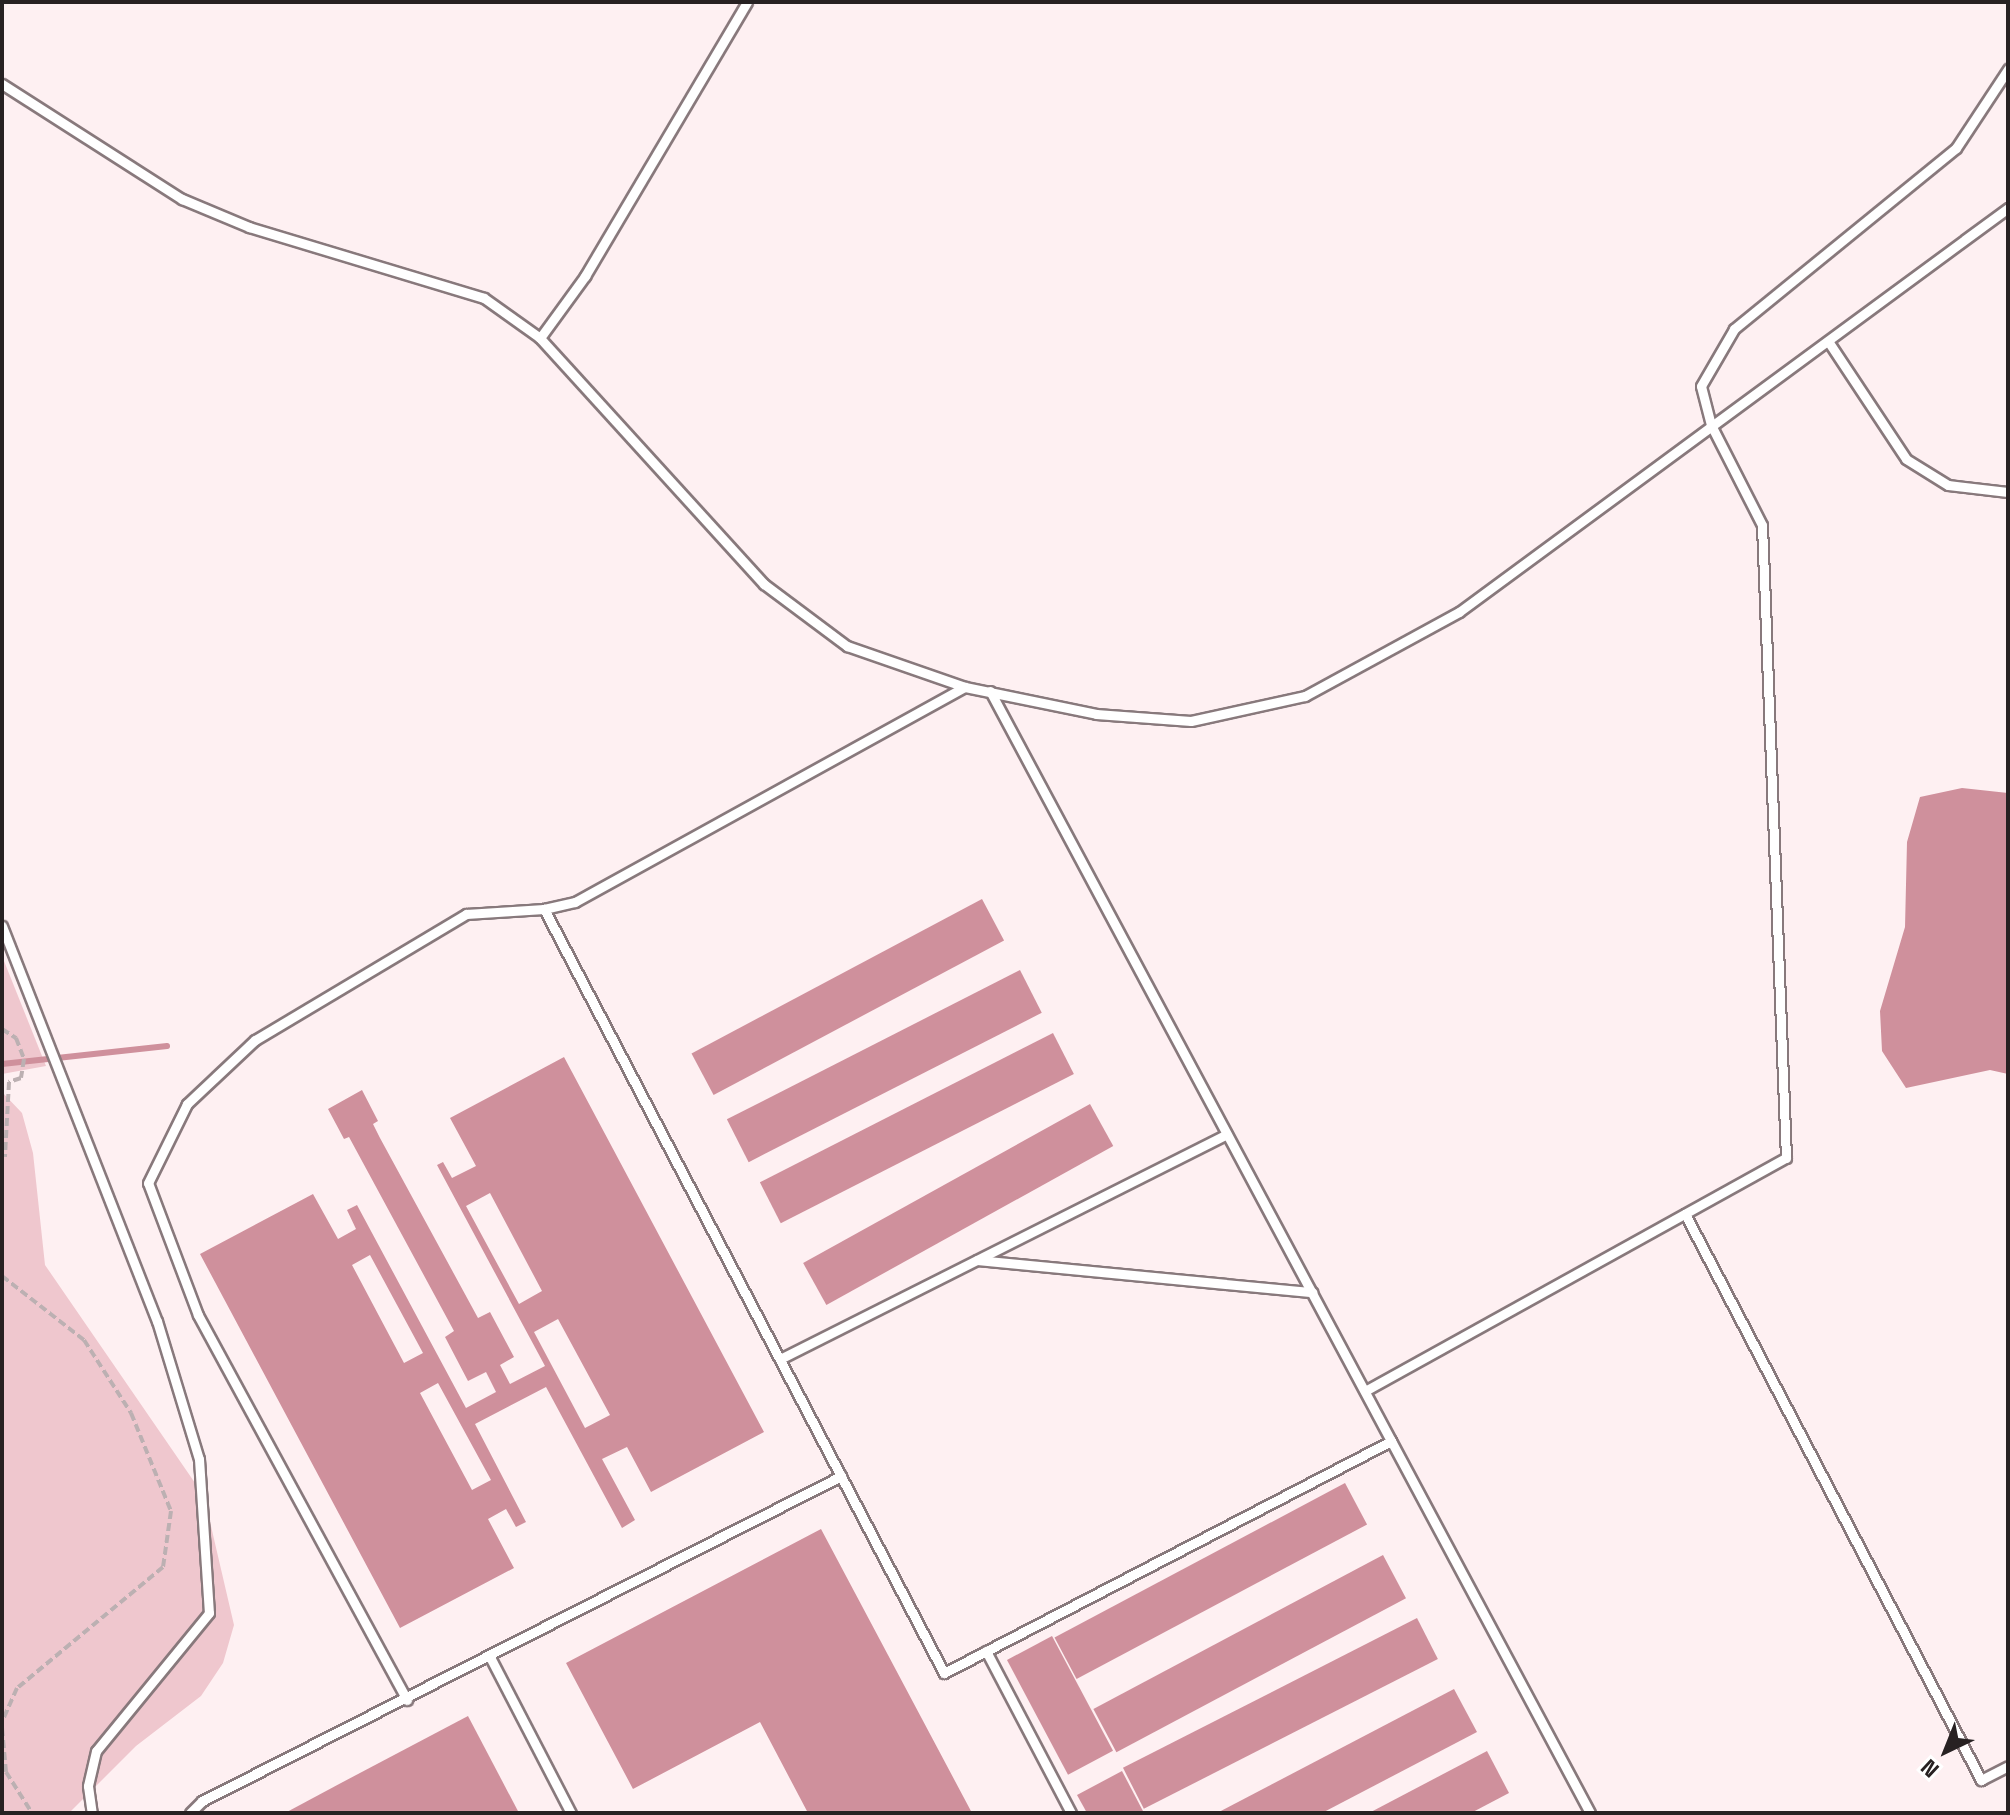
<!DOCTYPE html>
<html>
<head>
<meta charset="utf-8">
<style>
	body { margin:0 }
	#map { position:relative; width:2010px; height:1815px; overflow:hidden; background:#fef0f2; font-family:"Space Grotesk",sans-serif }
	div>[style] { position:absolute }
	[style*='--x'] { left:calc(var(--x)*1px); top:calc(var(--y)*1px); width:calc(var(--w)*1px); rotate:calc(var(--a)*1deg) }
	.green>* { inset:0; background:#efc7ce }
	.water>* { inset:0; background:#cf909c; transform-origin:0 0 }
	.stream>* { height:6px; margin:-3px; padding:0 3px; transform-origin:3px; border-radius:3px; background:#cf909c }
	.path>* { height:4px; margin-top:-2px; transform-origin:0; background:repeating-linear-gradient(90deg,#bcb0b2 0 8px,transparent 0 12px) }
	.roads { filter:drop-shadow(2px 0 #88797c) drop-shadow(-2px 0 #88797c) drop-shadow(0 2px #88797c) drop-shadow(0 -2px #88797c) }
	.service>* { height:9px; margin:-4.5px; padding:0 4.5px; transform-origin:4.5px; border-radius:4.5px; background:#fff }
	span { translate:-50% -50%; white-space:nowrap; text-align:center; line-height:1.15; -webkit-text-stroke:6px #fff; paint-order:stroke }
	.frame { position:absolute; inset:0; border:4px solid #272122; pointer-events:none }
	.north { position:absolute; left:1906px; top:1711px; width:80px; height:80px; -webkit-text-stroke:6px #fff; paint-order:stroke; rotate:223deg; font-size:22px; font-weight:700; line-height:32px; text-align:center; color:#272122 }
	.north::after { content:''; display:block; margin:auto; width:28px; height:36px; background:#272122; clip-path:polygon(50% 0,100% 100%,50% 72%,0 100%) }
</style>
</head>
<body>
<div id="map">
	<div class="green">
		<i style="clip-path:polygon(2px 956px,46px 1066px,2px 1074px)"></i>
		<i style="clip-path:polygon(2px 1092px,22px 1113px,33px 1153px,45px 1265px,204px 1496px,234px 1625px,223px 1663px,201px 1696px,136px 1746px,69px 1813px,2px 1813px)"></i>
	</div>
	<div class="water">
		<i style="clip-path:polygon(1962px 788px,2008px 793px,2008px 1074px,1990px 1070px,1906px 1088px,1882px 1051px,1880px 1011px,1905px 927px,1907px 842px,1920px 797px)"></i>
		<i style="left:982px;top:899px;width:47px;height:329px;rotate:62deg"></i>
		<i style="left:1020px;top:970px;width:48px;height:329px;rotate:63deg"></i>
		<i style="left:1053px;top:1033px;width:46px;height:329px;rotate:63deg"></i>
		<i style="clip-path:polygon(evenodd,564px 1057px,764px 1432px,651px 1492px,627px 1447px,602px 1459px,635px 1520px,622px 1528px,546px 1387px,475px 1424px,526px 1522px,516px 1527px,506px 1509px,488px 1519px,514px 1568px,400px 1628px,200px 1254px,313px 1194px,338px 1239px,356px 1229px,347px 1210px,357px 1205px,466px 1408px,496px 1392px,486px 1372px,468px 1381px,445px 1337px,454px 1331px,349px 1137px,344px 1139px,328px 1109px,362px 1090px,378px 1121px,373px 1124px,380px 1138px,478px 1318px,490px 1312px,514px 1357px,500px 1365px,510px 1384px,545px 1366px,437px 1165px,443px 1162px,452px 1178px,476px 1166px,450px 1118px,564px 1057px,490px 1193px,542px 1291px,519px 1304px,466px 1206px,490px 1193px,564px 1057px,370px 1255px,423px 1353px,404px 1363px,352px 1265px,370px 1255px,564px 1057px,558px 1319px,610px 1415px,585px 1428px,534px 1332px,558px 1319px,564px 1057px,438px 1383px,491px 1480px,472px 1490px,420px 1393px,438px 1383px)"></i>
		<i style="left:1090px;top:1104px;width:48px;height:328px;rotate:61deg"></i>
		<i style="left:1345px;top:1483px;width:47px;height:329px;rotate:62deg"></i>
		<i style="clip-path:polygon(821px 1529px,888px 1655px,972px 1813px,808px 1813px,760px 1722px,633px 1789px,566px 1663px)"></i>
		<i style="left:1383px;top:1555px;width:49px;height:328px;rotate:62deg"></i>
		<i style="left:1417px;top:1618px;width:46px;height:330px;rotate:63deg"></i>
		<i style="left:1052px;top:1636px;width:130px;height:51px;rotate:62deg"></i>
		<i style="clip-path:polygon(1454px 1689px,1477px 1732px,1322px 1813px,1217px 1813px)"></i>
		<i style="clip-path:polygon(468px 1716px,519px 1813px,285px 1813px,341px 1783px)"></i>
		<i style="clip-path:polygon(1487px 1751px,1509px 1793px,1471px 1813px,1369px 1813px)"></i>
		<i style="clip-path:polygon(1122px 1771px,1144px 1813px,1087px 1813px,1077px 1795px)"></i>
	</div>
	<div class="stream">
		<i style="--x:2;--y:1064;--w:166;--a:-6.2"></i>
	</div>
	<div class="path">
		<i style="--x:2;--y:1029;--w:17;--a:33"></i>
		<i style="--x:16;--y:1038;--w:22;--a:69"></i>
		<i style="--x:24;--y:1059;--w:19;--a:99"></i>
		<i style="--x:21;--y:1078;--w:13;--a:162"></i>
		<i style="--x:9;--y:1082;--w:75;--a:93.1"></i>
		<i style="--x:2;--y:1276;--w:104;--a:38"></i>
		<i style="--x:84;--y:1340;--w:87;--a:57.2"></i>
		<i style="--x:131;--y:1413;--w:106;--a:67.8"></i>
		<i style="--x:171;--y:1511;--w:57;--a:98.1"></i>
		<i style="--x:163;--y:1567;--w:190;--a:140.3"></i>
		<i style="--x:17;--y:1688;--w:36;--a:114"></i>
		<i style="--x:2;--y:1728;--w:44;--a:84.8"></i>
		<i style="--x:6;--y:1772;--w:49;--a:57.6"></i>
	</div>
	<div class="roads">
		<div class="service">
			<i style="--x:2;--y:84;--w:214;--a:32.6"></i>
			<i style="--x:182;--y:199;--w:73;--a:22.7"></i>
			<i style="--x:249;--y:227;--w:245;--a:16.8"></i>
			<i style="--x:484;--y:298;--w:69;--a:35.5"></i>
			<i style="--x:540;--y:338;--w:333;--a:47.7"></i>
			<i style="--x:764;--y:584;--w:104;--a:36.8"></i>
			<i style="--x:847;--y:646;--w:125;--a:19.2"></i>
			<i style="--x:965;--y:687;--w:134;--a:11.6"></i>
			<i style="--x:1096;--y:714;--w:95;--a:4.2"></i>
			<i style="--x:1191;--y:721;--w:117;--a:-12.4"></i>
			<i style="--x:1305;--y:696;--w:175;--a:-28.6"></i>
			<i style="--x:1459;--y:612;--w:682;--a:-36.35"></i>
			<i style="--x:540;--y:338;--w:77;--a:-54"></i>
			<i style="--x:585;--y:276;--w:318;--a:-59.4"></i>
			<i style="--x:1828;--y:341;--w:141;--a:56.5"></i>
			<i style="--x:1906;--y:459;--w:49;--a:31.8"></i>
			<i style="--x:1948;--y:485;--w:60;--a:6.7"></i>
			<i style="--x:990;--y:691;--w:1272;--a:61.86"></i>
			<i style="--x:544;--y:909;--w:862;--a:62.37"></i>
			<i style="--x:944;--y:1673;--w:504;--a:-27.43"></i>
			<i style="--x:2;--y:926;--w:424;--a:68.6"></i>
			<i style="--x:157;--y:1321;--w:144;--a:73.1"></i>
			<i style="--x:199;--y:1459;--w:154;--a:86.3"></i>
			<i style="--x:209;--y:1613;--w:178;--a:129.3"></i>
			<i style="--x:96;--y:1751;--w:36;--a:103"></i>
			<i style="--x:88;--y:1786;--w:27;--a:82"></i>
			<i style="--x:1685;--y:1214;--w:639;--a:62.39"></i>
			<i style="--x:1981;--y:1780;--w:30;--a:-27"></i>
			<i style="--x:977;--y:1260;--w:337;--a:5.5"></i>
			<i style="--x:780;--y:1359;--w:500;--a:-26.72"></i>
			<i style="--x:1365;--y:1391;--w:481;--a:-29"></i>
			<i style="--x:1786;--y:1158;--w:633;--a:-92.17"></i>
			<i style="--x:1762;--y:525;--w:112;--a:-117"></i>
			<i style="--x:1711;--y:425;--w:40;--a:-104.4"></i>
			<i style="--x:1701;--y:386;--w:66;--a:-59.9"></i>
			<i style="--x:1734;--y:329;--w:286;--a:-39.2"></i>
			<i style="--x:1956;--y:148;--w:95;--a:-56.6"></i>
			<i style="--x:986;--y:1651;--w:183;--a:62.3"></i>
			<i style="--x:490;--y:1657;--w:176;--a:62.6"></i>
			<i style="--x:407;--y:1700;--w:438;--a:-118.5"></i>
			<i style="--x:198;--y:1315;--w:141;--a:-110.7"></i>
			<i style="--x:148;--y:1183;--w:88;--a:-63.7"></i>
			<i style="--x:187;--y:1104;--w:93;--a:-43.3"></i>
			<i style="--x:255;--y:1040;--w:246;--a:-30.8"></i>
			<i style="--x:466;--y:914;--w:78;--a:-3.7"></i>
			<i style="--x:544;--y:909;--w:32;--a:-13"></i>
			<i style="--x:575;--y:902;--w:445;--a:-28.9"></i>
			<i style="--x:190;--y:1813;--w:17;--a:-45"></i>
			<i style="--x:202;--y:1801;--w:717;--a:-26.96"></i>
		</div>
	</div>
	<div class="frame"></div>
	<div class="north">N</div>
</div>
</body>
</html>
